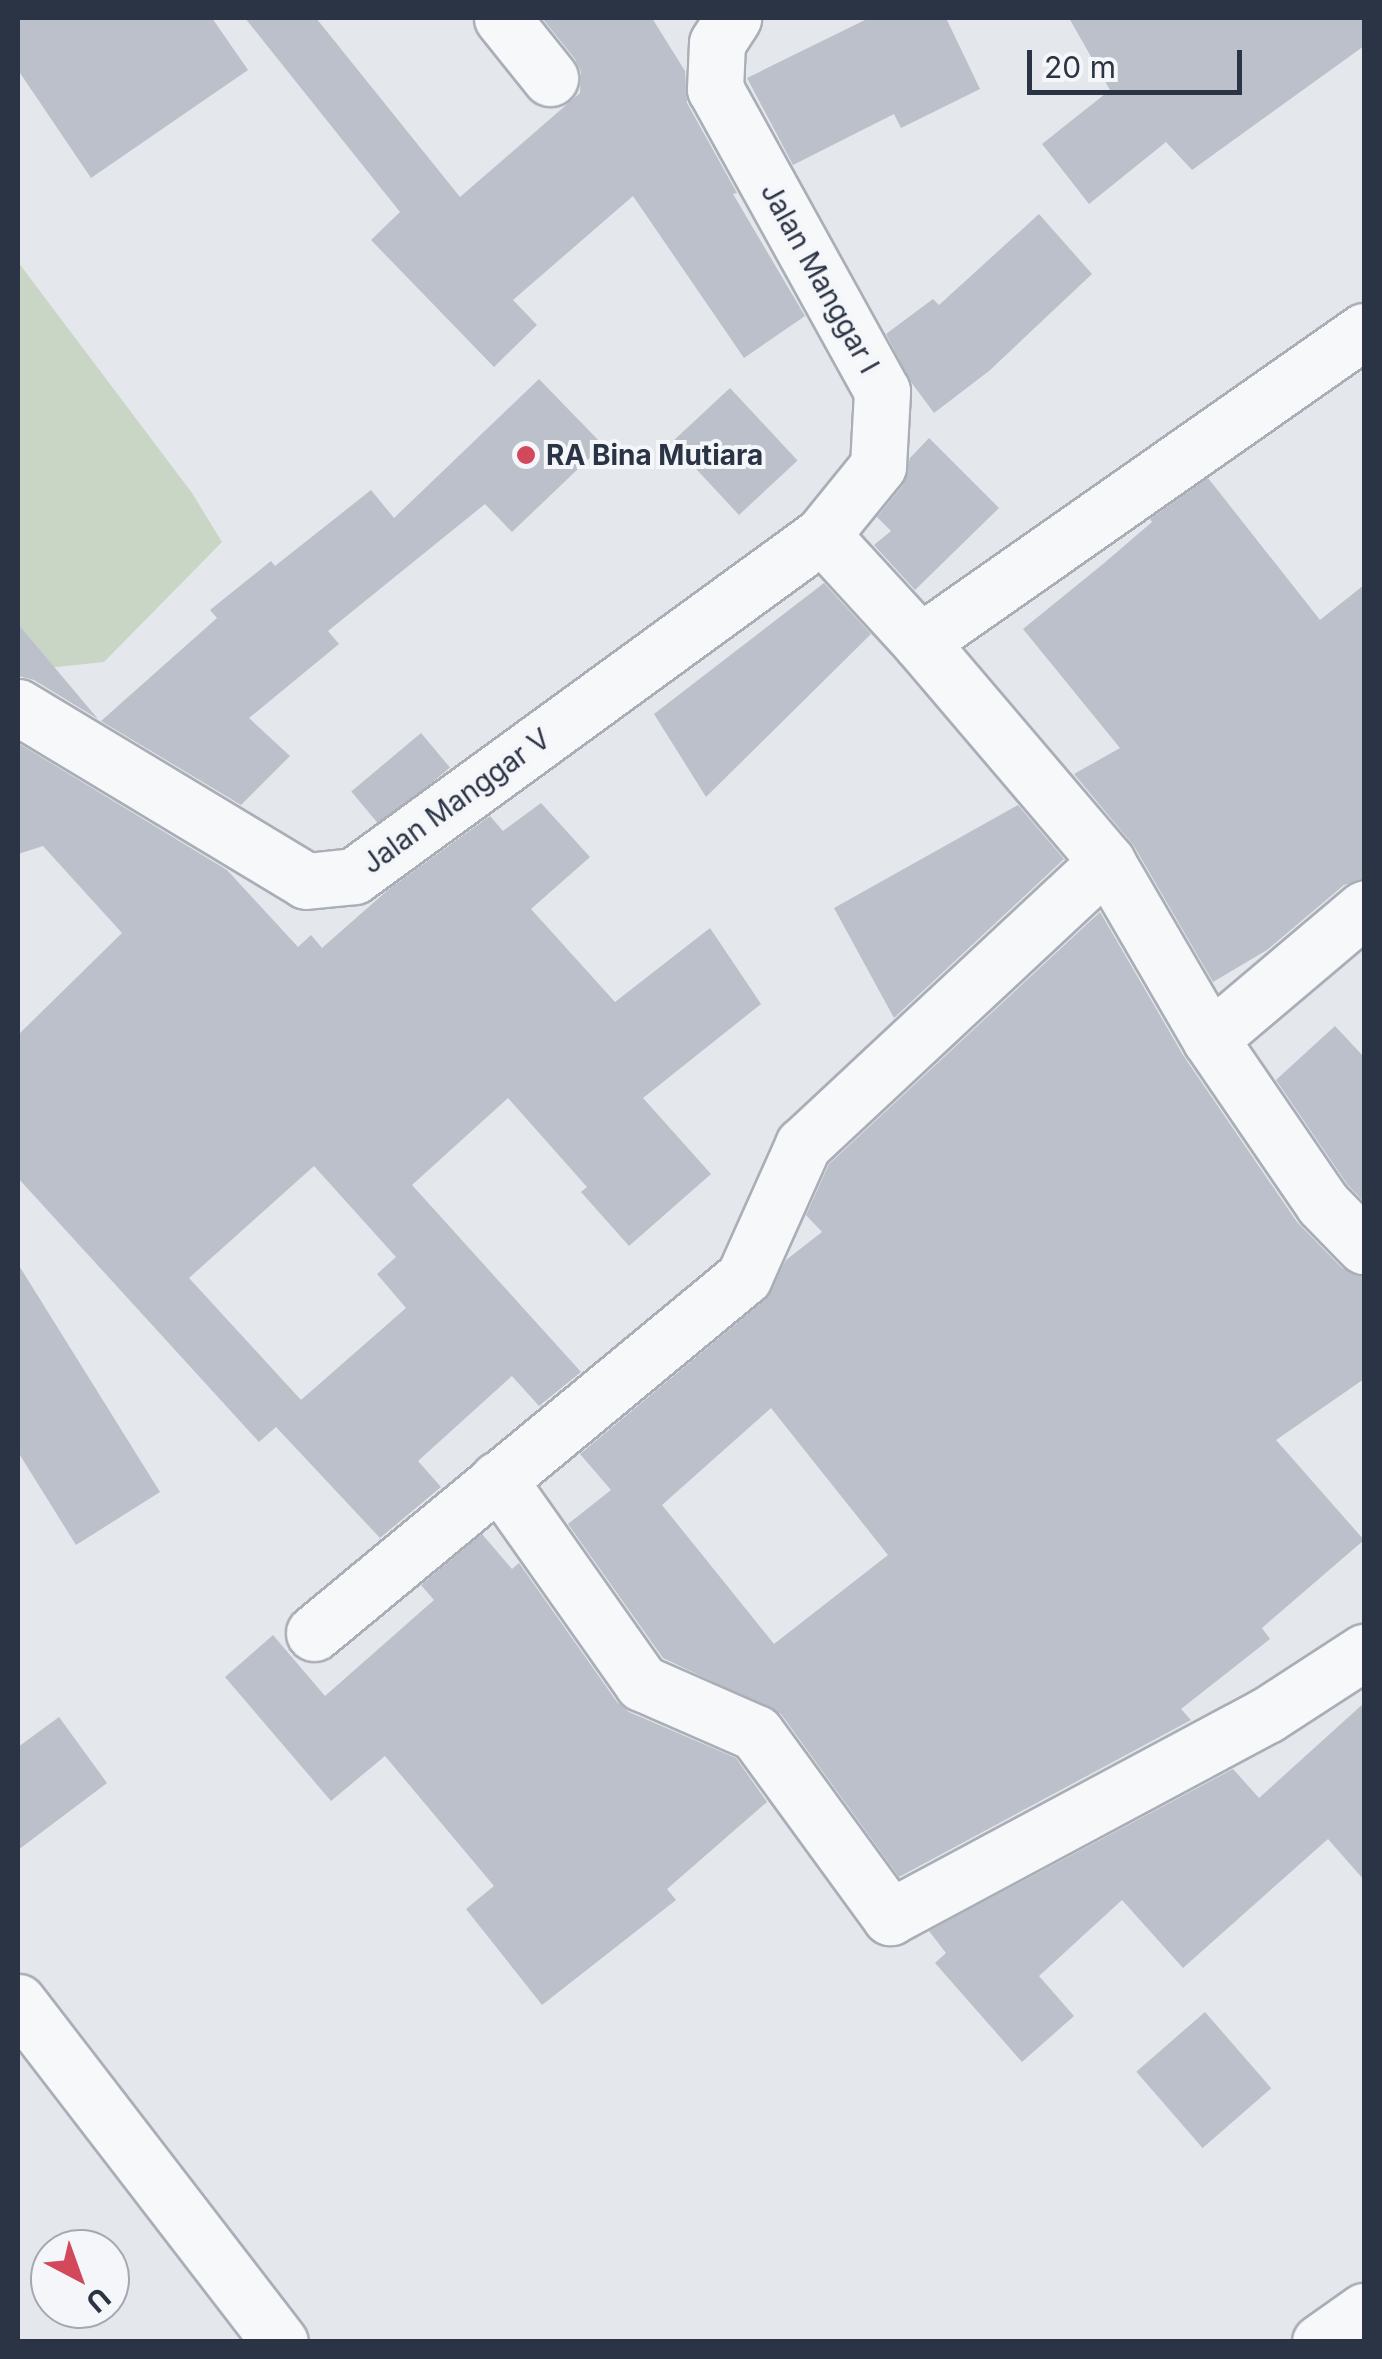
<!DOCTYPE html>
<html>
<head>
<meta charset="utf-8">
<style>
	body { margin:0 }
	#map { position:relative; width:1382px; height:2359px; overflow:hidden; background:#e4e7ec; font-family:Inter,sans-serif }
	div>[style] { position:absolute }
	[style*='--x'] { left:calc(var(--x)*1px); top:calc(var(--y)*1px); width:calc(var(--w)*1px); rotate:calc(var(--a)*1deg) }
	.green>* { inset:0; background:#c9d6c5 }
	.building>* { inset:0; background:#bbc0ca; transform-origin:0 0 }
	.roads { filter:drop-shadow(2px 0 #a9aeb7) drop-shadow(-2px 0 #a9aeb7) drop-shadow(0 2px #a9aeb7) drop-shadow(0 -2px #a9aeb7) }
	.minor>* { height:55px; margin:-27.5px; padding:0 27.5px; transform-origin:27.5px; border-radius:27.5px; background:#f7f8fa }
	.dots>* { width:28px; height:28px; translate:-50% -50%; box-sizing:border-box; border:5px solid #f4f6f9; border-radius:50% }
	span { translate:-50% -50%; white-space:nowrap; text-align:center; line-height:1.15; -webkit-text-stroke:8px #f4f6f9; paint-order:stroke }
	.street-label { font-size:28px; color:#2b3445 }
	.poi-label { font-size:28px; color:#2b3445; font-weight:700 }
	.left { translate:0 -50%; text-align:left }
	.frame { position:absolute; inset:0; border:20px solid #2b3445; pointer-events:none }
	.north { position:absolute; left:30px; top:2229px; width:100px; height:100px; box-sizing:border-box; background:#f4f6f9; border:2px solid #a4a8b1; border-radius:50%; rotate:139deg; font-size:28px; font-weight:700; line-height:40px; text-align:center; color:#2b3445 }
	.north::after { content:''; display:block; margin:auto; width:35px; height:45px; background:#d1495b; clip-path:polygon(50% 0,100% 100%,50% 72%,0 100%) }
	.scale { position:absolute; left:1027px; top:50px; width:215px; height:45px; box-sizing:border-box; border:5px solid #2b3445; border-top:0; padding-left:12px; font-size:30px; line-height:35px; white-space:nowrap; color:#2b3445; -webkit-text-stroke:8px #f4f6f9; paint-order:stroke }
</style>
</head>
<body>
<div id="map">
	<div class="green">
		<i style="clip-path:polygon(18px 262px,192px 493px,222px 542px,104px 662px,18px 671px)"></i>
	</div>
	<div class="building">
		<i style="clip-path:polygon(18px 18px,212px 18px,248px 70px,91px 178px,18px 70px)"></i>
		<i style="clip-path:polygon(245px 18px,316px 18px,460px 197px,580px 93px,581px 72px,575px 59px,542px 18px,652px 18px,685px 71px,687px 103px,737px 193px,733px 194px,805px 316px,744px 358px,633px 196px,513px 300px,537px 325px,494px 367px,371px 240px,400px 212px)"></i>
		<i style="clip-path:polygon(869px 18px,946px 18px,980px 89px,901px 128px,894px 114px,793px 165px,747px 78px)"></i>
		<i style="clip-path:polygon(1069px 18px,1364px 18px,1364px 46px,1192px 170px,1166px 142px,1089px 204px,1042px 144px,1110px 90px)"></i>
		<i style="clip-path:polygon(1039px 214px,1092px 274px,989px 371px,934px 413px,911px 382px,886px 334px,933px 299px,939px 305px)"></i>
		<i style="clip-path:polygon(539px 379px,603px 445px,512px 532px,485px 504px,328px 631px,339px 644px,249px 718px,290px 756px,241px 805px,101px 721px,217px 618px,210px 610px,271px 561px,275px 566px,371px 490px,394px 518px)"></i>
		<i style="left:730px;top:388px;width:99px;height:80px;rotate:47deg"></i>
		<i style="clip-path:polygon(929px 438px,999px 508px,915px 590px,874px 545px,891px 531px,877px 517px,903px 485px,910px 458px)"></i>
		<i style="clip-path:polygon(1208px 478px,1320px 620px,1364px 585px,1364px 879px,1344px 885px,1267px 950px,1213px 982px,1134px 846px,1074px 774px,1120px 748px,1023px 629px,1103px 564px,1152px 522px,1150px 519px)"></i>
		<i style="clip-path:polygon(824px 583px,871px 634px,706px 797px,654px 714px)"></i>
		<i style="clip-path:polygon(18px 624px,98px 719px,34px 680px,18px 676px)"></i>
		<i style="left:421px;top:733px;width:45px;height:91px;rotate:50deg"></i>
		<i style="clip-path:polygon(evenodd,18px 743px,227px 870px,298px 947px,311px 935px,322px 948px,389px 889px,490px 816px,503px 831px,541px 803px,590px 857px,531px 909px,615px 1002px,710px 928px,761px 1004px,643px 1098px,711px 1174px,629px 1246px,581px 1192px,587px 1187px,508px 1098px,412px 1185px,581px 1372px,539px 1406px,512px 1376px,418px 1461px,441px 1487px,380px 1538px,276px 1427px,259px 1442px,18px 1178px,18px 1035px,122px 933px,43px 846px,18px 854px,18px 743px,314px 1166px,396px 1257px,377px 1274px,406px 1308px,301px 1400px,189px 1278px,314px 1166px)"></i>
		<i style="clip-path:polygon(1018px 805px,1064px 859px,894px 1018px,834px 908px)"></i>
		<i style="clip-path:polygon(evenodd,1100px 912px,1183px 1055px,1297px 1222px,1342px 1268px,1364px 1276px,1364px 1379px,1276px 1440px,1364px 1540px,1262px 1628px,1270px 1639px,1181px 1709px,1191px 1720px,899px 1877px,781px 1714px,663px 1658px,568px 1524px,611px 1490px,580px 1454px,765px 1300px,786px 1260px,822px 1232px,806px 1215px,829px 1164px,1100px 912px,771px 1408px,888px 1555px,774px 1644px,662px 1505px,771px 1408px)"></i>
		<i style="clip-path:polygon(1335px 1026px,1364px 1057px,1364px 1202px,1347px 1184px,1276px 1080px)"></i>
		<i style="clip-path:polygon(18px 1264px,160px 1492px,76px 1545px,18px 1452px)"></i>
		<i style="clip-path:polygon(482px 1534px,512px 1569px,519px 1563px,617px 1702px,629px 1712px,736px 1758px,767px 1802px,667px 1889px,676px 1900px,542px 2005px,466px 1909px,494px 1886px,385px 1756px,331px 1801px,225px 1677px,273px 1635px,325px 1696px,434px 1600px,421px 1585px)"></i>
		<i style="clip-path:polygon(1364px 1703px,1364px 1880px,1328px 1839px,1183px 1968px,1122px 1900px,1039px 1976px,1074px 2016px,1022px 2062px,935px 1963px,946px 1953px,929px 1931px,1233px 1769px,1259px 1798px)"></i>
		<i style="clip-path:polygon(59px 1717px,107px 1783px,18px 1850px,18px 1747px)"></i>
		<i style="left:1205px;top:2012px;width:101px;height:91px;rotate:49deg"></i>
	</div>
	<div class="roads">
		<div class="minor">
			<i style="--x:502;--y:18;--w:77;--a:51.3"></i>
			<i style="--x:822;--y:535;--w:145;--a:47.5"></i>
			<i style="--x:920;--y:642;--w:289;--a:49.6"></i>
			<i style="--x:1107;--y:862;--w:205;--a:59.8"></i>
			<i style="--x:1210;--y:1039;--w:200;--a:55.6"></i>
			<i style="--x:1323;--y:1204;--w:59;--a:45.7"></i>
			<i style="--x:920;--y:642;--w:542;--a:-35.01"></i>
			<i style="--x:18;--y:707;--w:336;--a:31.1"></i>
			<i style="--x:306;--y:881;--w:48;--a:-5.9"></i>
			<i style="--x:354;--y:876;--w:579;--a:-36.08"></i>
			<i style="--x:822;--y:535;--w:89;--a:-50.9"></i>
			<i style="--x:878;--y:466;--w:75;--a:-86.9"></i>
			<i style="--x:882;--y:391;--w:345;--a:-118.9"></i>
			<i style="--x:715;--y:89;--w:46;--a:-87.5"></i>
			<i style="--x:717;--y:43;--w:30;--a:-57"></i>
			<i style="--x:1210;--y:1039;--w:202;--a:-40.2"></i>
			<i style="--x:498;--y:1479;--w:250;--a:54.8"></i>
			<i style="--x:642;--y:1683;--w:124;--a:23.7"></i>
			<i style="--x:756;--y:1733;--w:228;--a:53.9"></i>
			<i style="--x:890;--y:1917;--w:428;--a:-28.2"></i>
			<i style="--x:1267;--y:1715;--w:116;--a:-33"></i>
			<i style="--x:314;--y:1633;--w:558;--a:-39.62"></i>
			<i style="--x:744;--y:1277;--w:145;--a:-65.9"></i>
			<i style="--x:803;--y:1145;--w:415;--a:-43"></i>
			<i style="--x:18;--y:2002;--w:429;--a:52.4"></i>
			<i style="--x:1320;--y:2342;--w:54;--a:-35.2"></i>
		</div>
	</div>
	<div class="dots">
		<i style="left:526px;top:455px;background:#d1495b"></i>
	</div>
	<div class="street-label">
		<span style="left:820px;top:278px;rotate:61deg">Jalan Manggar I</span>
		<span style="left:456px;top:801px;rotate:-36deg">Jalan Manggar V</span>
	</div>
	<div class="poi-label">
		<span class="left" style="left:546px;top:455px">RA Bina Mutiara</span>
	</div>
	<div class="frame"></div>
	<div class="north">U</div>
	<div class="scale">20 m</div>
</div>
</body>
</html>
